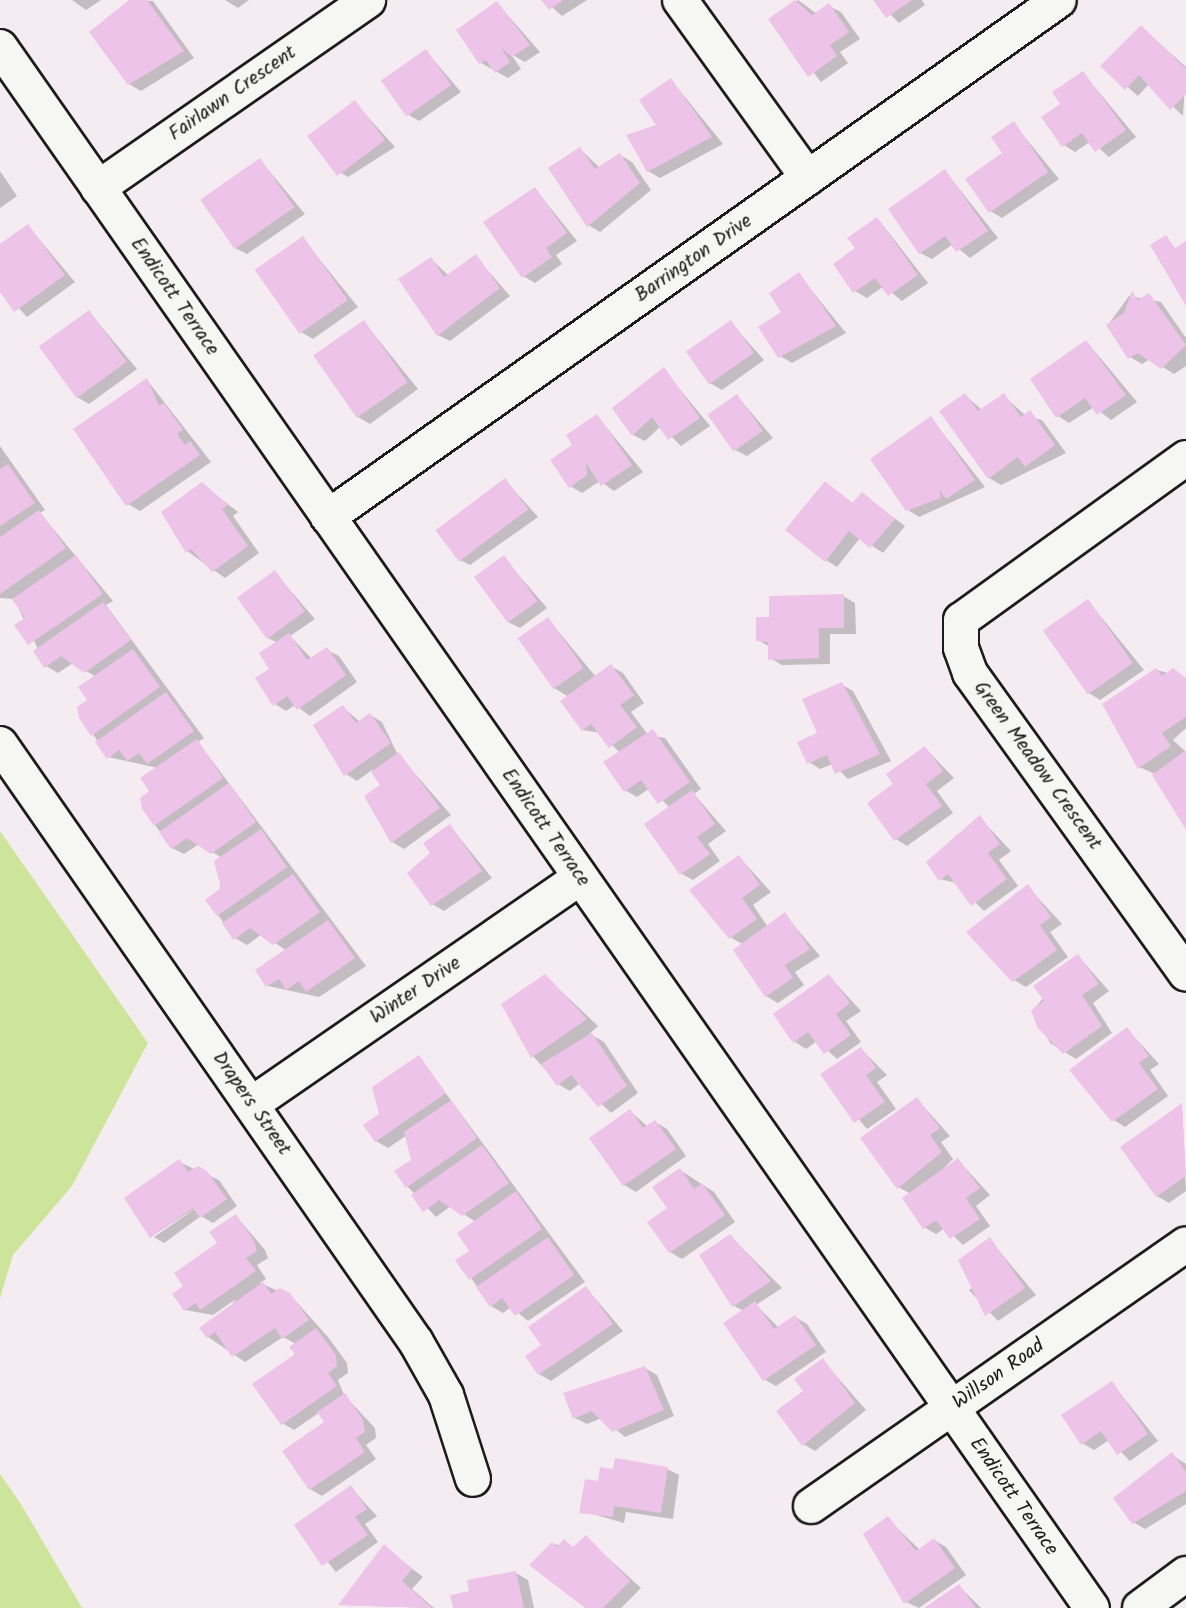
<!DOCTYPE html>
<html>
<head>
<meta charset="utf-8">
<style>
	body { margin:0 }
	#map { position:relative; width:1186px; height:1608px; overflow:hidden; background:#f4ecf0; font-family:Kalam,sans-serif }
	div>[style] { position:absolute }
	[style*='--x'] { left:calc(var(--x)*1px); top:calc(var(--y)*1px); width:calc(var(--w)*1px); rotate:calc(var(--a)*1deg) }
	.green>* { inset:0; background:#cde59a }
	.shadow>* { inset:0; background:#0003 }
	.building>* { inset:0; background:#eec3e9; transform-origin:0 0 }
	.roads { filter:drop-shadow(2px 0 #1c1c1c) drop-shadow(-2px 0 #1c1c1c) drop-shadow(0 2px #1c1c1c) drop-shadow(0 -2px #1c1c1c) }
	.minor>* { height:34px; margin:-17px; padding:0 17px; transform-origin:17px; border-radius:17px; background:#f6f6f2 }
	span { translate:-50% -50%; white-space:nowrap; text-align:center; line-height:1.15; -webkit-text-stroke:6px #f6f6f2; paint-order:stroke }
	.street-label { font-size:20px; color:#1c1c1c }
</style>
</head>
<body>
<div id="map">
	<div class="green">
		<i style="clip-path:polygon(0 831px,148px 1043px,72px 1186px,13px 1255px,0 1298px)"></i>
		<i style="clip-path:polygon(0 1474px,19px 1501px,82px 1608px,0 1608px)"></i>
	</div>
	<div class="shadow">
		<i style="clip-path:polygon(72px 0,101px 0,86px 10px)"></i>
		<i style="clip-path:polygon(134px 0,153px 1px,194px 58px,141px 91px,129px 84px)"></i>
		<i style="clip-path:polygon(225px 0,249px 0,238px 8px)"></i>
		<i style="clip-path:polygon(544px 0,587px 0,562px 16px)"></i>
		<i style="clip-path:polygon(798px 0,817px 14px,829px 6px,841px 12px,860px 39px,840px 52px,848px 63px,821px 82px,771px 19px)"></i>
		<i style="clip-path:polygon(876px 0,922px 0,925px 5px,899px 23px)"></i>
		<i style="clip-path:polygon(498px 4px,540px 52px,525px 62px,511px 54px,521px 69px,508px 78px,481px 63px)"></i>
		<i style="clip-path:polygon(1141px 27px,1186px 67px,1183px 116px,1149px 84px,1138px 96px,1103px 66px)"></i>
		<i style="clip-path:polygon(426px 51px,461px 92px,419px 121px,407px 114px)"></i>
		<i style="clip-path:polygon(1083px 73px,1136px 137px,1109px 157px,1091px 141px,1075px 152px,1064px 145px,1063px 104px)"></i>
		<i style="clip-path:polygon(672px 81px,723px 144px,660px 178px,648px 171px)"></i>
		<i style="clip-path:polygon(355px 103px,395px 147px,348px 177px,336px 170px)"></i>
		<i style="clip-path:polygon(1014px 124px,1059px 179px,1002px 218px,990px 211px)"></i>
		<i style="clip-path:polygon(580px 149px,600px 168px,620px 155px,632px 162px,651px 190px,600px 232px,588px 225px)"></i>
		<i style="clip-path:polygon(260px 160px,305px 214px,247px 254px,235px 248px)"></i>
		<i style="clip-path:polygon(0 171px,17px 196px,0 208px)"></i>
		<i style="clip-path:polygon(946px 172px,998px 238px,970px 258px,953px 244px,932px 259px,920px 253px)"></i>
		<i style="clip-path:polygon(535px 189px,577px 241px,556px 255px,562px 264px,535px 283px,523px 276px)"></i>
		<i style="clip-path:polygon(878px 219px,928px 283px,902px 301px,884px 286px,867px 298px,855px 291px,858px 249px)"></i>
		<i style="clip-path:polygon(28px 226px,75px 282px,27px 317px,0 288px,0 246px)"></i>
		<i style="clip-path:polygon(303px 239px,358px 307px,313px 339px,301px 332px)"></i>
		<i style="clip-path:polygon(476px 257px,510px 296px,450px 341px,438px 335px,431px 259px,449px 276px)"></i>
		<i style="clip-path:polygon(799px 275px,846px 333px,792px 363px,780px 356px,784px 312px)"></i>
		<i style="clip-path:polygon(1129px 296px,1161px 302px,1186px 338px,1186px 366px,1174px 374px,1150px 359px,1142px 364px,1130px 357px,1108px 325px)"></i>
		<i style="clip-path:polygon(89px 312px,137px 369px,89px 404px,77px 397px)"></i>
		<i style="clip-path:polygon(364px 322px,418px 389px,370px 424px,358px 417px)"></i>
		<i style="clip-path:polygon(731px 323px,764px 360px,722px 390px,710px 383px)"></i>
		<i style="clip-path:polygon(1087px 342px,1137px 402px,1111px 420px,1094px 407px,1069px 423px,1058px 416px)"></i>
		<i style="clip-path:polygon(664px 370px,710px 426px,681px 446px,661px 426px,645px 441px,633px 435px)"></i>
		<i style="clip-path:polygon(147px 380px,211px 462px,140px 511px,128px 504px)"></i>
		<i style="clip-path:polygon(965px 395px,983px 411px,1004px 396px,1026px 416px,1042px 420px,1066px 453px,1001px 485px,989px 478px)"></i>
		<i style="clip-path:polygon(737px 396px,773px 438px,747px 456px,735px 450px)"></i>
		<i style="clip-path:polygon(597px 416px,643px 472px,614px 491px,600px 481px,582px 493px,570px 486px,575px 445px)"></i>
		<i style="clip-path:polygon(931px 418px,985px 487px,919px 517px,908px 510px)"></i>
		<i style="clip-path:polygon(0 446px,45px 510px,40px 513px,113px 601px,106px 605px,204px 738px,198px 742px,366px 966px,319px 997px,268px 986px,287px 951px,262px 934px,247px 945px,235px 938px,218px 915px,222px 858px,199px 844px,184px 854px,172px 848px,155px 825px,158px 768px,108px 757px,93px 734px,96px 677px,73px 663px,58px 673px,46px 666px,14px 599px,0 598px)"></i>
		<i style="clip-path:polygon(506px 481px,538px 517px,470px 565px,458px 559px)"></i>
		<i style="clip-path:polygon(826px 483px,854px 504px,862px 494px,905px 526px,883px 553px,860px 538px,837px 567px,826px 560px)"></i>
		<i style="clip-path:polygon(203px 485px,238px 512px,233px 516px,259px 553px,225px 578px,187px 551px)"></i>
		<i style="clip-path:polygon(504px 558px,547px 608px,520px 628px,508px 622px)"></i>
		<i style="clip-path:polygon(275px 573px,315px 619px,290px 636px,312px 659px,327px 650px,339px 656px,357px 682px,310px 716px,295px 705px,286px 711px,275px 704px,278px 643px,268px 638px)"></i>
		<i style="clip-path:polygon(843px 596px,855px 603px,856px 634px,830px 634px,830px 664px,782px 665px,770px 658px,770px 647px,758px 640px,771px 619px)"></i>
		<i style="clip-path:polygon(1088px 601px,1144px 670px,1100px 700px,1089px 693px)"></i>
		<i style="clip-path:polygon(548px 619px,596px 677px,611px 666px,623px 673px,644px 703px,631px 712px,648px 735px,665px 738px,701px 789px,694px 794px,726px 831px,708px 844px,720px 861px,693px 880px,682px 874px,670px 808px,650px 788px,637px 797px,625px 790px,620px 753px,600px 733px,583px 730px,569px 697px,554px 688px)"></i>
		<i style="clip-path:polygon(1157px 670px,1186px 678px,1186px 728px,1173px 740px,1186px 752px,1186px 825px,1153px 773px,1139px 767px)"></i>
		<i style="clip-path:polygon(841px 684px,853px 691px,891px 761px,848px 779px,833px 764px,820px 769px,809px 762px)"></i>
		<i style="clip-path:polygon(343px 707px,360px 722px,370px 715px,382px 722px,397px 753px,451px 815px,404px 849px,392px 842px,383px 785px,372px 770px,357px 781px,346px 774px)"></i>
		<i style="clip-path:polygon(925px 748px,954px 778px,937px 791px,953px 813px,907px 846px,896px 839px,896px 784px)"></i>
		<i style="clip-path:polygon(980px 818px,1011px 851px,999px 860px,1018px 886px,984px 911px,956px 883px,940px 879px,954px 837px)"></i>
		<i style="clip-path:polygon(450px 826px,492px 878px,444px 911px,432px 904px,433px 853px)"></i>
		<i style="clip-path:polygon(739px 857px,771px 892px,753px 905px,768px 927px,785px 915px,820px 956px,795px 972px,804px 985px,778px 1003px,766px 996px,744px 945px,730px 937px)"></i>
		<i style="clip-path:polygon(1028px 887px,1062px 924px,1050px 932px,1068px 957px,1026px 987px,1014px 980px)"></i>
		<i style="clip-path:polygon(1079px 957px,1109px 991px,1093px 1003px,1112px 1033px,1076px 1059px,1050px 1043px,1033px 1010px)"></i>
		<i style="clip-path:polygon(545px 976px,598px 1026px,581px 1042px,592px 1035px,604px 1042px,638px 1093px,611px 1113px,580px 1083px,570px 1091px,558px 1084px,533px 1056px)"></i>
		<i style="clip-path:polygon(829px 976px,861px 1011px,846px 1021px,861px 1042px,837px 1059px,817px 1041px,806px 1049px,795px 1042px,775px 1014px)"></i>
		<i style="clip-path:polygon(1127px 1029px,1159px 1064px,1150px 1070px,1168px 1096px,1125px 1127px,1114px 1120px)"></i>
		<i style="clip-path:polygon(861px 1049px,887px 1075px,877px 1082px,896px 1109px,867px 1129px,822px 1075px)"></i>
		<i style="clip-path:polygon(419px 1057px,585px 1282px,528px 1321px,511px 1307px,503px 1313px,491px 1306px,471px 1278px,476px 1222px,451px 1206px,436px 1217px,407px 1186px,413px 1160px,407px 1135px,388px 1148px,376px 1141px,382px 1115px)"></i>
		<i style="clip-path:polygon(917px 1099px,950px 1136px,941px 1142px,953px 1159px,935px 1177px,959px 1161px,990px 1195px,976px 1206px,990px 1226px,963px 1245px,945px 1228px,936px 1234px,924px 1227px,911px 1194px,898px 1187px)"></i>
		<i style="clip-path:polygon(1182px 1106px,1186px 1191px,1169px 1203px,1157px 1196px)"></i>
		<i style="clip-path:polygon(630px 1111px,648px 1127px,655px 1122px,667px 1129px,686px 1156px,636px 1192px,624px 1185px)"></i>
		<i style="clip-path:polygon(179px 1162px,219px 1180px,237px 1206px,213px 1223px,201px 1216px,164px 1243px,154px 1237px,202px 1204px,152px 1236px)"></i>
		<i style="clip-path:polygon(680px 1170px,714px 1192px,735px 1222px,682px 1259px,670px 1252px,670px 1208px)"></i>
		<i style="clip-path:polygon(236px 1216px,265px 1250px,268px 1258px,257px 1265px,266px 1279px,260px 1283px,292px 1297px,328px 1337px,347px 1363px,348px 1373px,338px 1380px,344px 1395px,375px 1428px,376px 1438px,366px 1445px,376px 1459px,322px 1496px,310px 1489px,327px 1422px,320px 1412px,294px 1430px,282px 1423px,296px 1344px,283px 1337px,245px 1362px,208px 1337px,236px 1299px,213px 1315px,185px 1310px,186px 1287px)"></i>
		<i style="clip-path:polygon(730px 1236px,782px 1288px,756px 1305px,779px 1328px,795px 1317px,807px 1324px,826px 1352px,776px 1386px,765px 1380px,744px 1311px,734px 1306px)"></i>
		<i style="clip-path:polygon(990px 1240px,1036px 1295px,998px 1321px,969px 1290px,978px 1284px)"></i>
		<i style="clip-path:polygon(587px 1289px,623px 1331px,551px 1381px,539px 1374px,543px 1345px)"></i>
		<i style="clip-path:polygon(823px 1361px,866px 1410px,815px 1451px,803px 1444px,806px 1392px)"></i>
		<i style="clip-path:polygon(645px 1368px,657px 1375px,674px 1416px,625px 1437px,602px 1418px,587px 1424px,575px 1418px)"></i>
		<i style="clip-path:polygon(1112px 1383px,1158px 1441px,1130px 1461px,1109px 1440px,1094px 1450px,1082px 1443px)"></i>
		<i style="clip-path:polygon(1172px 1455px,1186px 1464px,1186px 1504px,1145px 1529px,1133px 1522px)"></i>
		<i style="clip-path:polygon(667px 1469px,679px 1475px,673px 1519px,626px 1512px,624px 1523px,582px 1511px,599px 1484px)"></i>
		<i style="clip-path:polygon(351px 1488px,377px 1516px,365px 1524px,378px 1542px,336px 1572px,297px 1525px)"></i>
		<i style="clip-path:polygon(888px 1519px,920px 1550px,934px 1540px,946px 1547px,966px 1575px,919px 1608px,906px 1602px)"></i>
		<i style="clip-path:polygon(586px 1538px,641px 1588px,621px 1608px,588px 1608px,532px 1565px,553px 1544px,575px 1548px)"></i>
		<i style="clip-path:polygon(384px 1547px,423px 1577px,412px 1589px,434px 1608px,341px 1605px)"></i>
		<i style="clip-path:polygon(516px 1573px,528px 1580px,534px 1608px,455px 1608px)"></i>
		<i style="clip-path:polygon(959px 1586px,981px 1608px,928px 1608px)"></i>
	</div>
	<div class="building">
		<i style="clip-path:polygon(129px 0,147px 0,184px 51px,128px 85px,89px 32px)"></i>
		<i style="clip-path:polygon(541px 0,563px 0,549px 10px)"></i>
		<i style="clip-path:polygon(795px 0,812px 15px,829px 3px,849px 32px,830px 45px,837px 56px,808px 77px,768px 19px)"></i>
		<i style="clip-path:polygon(873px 0,912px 0,886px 18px)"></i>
		<i style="clip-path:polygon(497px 1px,530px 45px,512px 57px,501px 48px,510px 62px,495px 73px,486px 60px,479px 64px,456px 30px)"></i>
		<i style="clip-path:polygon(1141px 25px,1186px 69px,1186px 94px,1170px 110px,1139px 75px,1125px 90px,1100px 66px)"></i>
		<i style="left:426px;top:49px;width:44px;height:55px;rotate:55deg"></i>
		<i style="clip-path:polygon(1083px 71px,1126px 130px,1095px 152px,1082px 133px,1062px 147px,1041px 117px,1060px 104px,1052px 92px)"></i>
		<i style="clip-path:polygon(671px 78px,712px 137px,647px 172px,626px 135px,656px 125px,639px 100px)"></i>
		<i style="left:355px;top:100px;width:50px;height:60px;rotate:53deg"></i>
		<i style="clip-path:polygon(1014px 121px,1048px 172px,989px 213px,965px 179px,1002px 153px,991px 137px)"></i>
		<i style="clip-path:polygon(580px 147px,595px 169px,620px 153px,640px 183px,587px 227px,548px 168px)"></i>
		<i style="left:260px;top:158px;width:60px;height:73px;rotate:55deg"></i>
		<i style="clip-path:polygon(945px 169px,988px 231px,956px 252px,945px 236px,919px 254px,888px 209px)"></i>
		<i style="clip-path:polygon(535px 187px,567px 233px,546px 248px,552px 257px,522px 278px,483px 222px)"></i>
		<i style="clip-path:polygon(877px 217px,918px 275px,888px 296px,875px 278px,853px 293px,833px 264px,855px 248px,847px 238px)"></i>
		<i style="clip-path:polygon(28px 224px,65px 275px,14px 312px,0 292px,0 244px)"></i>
		<i style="clip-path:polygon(1166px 235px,1175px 248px,1186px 241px,1186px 306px,1150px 245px)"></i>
		<i style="left:303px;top:236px;width:78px;height:59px;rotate:55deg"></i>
		<i style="clip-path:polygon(476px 254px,500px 288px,437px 336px,398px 279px,431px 257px,444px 277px)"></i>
		<i style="clip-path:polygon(799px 272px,836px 326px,778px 358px,758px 327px,781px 312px,769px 293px)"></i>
		<i style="clip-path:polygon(1132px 291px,1138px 300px,1149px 293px,1186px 345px,1161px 369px,1138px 353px,1128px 359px,1106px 325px,1124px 313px)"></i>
		<i style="left:89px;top:310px;width:64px;height:62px;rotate:54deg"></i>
		<i style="left:364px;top:320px;width:76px;height:62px;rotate:55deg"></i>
		<i style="left:731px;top:320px;width:40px;height:55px;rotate:55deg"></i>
		<i style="clip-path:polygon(1086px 340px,1126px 395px,1097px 415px,1085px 398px,1056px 418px,1030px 379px)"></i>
		<i style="clip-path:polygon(664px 367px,700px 418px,668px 440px,652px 417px,632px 436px,612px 408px)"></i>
		<i style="clip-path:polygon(147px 378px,159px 406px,164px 403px,183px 430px,177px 434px,185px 445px,190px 441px,200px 455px,126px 506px,73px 429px)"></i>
		<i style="clip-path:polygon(965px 393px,978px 411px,1004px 393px,1021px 417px,1030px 410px,1055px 445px,1025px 467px,1018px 457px,988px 479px,939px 411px)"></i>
		<i style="left:737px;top:394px;width:45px;height:36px;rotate:55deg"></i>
		<i style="clip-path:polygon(597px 414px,632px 465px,601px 486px,586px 463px,587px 475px,569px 488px,550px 460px,572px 445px,566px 435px)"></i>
		<i style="clip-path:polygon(931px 416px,975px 480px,946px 499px,939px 489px,941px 498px,906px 511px,870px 459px)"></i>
		<i style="clip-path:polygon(8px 464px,35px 503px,0 526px,0 469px)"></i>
		<i style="left:505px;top:478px;width:39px;height:87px;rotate:53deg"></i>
		<i style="clip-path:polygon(825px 481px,852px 503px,862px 492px,895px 519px,870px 548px,849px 531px,825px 562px,785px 530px)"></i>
		<i style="clip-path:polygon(202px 482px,228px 505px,222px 509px,248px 546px,212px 572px,191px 549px,186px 553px,161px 512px)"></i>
		<i style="clip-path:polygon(39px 510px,66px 548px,0 594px,0 537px)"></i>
		<i style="clip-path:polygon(76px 555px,103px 594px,28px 645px,14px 625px,25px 618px,12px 599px)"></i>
		<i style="left:504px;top:555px;width:57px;height:37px;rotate:54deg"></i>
		<i style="left:275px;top:570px;width:51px;height:47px;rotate:54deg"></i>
		<i style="clip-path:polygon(844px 594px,844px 628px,819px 628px,819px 658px,768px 660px,768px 642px,756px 641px,756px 617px,769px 617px,769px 596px)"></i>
		<i style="left:1088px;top:599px;width:78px;height:55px;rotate:55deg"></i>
		<i style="clip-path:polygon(103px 602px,131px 640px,84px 673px,61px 656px,44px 668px,33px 651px)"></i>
		<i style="left:548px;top:617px;width:62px;height:37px;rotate:55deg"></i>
		<i style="clip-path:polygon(289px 633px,307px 660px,327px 647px,346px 675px,297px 710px,287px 696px,273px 706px,255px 678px,269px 669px,259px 653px)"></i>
		<i style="clip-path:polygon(133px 649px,160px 687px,91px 736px,79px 718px,77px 707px,87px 700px,78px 687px)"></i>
		<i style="clip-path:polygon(611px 664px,634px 695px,620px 705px,637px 727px,609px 748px,591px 724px,582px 731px,560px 701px)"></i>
		<i style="clip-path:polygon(1156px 668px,1162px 676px,1173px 668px,1186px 678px,1186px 717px,1162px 733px,1171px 746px,1138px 769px,1102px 704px)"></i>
		<i style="clip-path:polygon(842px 682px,880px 754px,835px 774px,827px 755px,807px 764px,797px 742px,817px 733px,802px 699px)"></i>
		<i style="clip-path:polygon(166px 692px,194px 731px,147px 764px,139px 753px,127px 761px,119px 750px,107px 759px,95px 742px)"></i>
		<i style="clip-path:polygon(343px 705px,356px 723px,370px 713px,391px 743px,344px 776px,313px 725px)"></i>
		<i style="clip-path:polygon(653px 729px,690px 782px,658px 804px,641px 780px,624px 792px,603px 762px)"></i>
		<i style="clip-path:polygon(197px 739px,223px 778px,154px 826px,142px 809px,140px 798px,149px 791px,140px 778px)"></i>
		<i style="clip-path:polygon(925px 746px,943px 771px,926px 784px,942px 806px,894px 841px,867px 803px,893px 784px,886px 774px)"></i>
		<i style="clip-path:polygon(1186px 750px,1186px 830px,1152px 775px)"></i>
		<i style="clip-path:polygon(399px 752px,440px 808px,391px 843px,364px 796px,380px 785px,371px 772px)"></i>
		<i style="clip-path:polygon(229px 783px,256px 822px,211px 854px,187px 838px,171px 849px,159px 832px)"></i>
		<i style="clip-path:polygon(692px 790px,715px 824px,697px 837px,710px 854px,680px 875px,644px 824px)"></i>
		<i style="clip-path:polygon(980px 815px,1000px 844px,988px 853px,1007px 879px,971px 906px,948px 874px,939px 881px,926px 862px)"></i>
		<i style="clip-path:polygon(450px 824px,482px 871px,431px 906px,407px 873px,430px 853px,423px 843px)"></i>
		<i style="clip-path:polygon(261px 829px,287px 867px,217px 916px,205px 900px,221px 888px,214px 861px)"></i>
		<i style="clip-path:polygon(739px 855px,760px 885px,742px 898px,757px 919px,729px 939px,689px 890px)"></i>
		<i style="clip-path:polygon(293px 874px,320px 912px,273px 945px,250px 928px,233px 940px,222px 923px)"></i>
		<i style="clip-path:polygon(1028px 884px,1051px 917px,1040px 925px,1057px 950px,1012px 982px,966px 932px)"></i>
		<i style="clip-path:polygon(785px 912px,810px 949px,785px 965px,793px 978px,765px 997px,733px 950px)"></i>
		<i style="clip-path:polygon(328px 920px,355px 958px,306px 992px,299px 981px,286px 990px,279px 979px,266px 987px,255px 970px)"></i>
		<i style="clip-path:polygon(1078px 954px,1099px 984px,1082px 995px,1102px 1026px,1063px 1054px,1037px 1027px,1031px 1010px,1044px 1001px,1033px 986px)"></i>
		<i style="clip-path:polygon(545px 974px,587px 1019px,531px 1058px,501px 1004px)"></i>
		<i style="clip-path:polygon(829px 974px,850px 1003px,836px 1014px,851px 1035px,824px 1054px,808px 1032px,793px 1043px,773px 1014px)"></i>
		<i style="clip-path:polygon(1127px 1027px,1149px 1056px,1139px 1063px,1158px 1089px,1112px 1122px,1069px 1070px)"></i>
		<i style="clip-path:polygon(592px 1033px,627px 1086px,598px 1107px,571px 1075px,557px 1086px,541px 1064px)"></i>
		<i style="clip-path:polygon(861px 1047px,876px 1068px,866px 1075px,885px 1102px,854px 1123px,820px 1074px)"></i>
		<i style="clip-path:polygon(419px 1055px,446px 1093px,375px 1142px,363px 1125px,379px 1114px,372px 1087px)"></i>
		<i style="clip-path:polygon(917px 1097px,940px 1128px,930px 1135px,942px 1152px,897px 1189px,860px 1138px)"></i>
		<i style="clip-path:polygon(451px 1100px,477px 1138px,406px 1188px,394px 1171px,411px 1160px,404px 1132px)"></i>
		<i style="clip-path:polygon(1182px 1103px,1186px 1176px,1156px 1197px,1120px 1147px)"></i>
		<i style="clip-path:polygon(630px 1109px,643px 1128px,655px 1120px,676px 1149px,623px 1186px,589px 1138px)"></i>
		<i style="clip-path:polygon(482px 1145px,509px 1183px,462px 1216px,439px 1200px,423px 1212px,411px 1195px)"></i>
		<i style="clip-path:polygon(958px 1158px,980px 1188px,966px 1198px,980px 1219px,950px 1239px,936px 1220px,923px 1229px,902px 1198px)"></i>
		<i style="clip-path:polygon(179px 1159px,188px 1172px,198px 1166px,207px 1171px,227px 1199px,200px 1218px,193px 1208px,150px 1238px,124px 1198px)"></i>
		<i style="clip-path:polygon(680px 1168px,694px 1189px,702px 1183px,725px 1215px,669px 1253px,647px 1222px,667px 1208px,652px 1187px)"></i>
		<i style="clip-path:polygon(516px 1191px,542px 1229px,469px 1280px,455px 1260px,469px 1251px,457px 1233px)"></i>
		<i style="clip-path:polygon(236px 1214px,254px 1241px,257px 1251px,246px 1258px,256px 1271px,200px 1310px,196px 1303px,184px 1311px,172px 1294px,183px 1286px,174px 1273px,217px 1243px,209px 1232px)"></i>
		<i style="clip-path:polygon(730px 1234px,771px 1281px,732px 1307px,699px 1255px)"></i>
		<i style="clip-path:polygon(548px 1237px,574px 1275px,515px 1316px,502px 1298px,490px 1307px,476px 1287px)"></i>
		<i style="clip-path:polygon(990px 1237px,1025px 1288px,985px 1316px,958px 1260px)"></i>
		<i style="clip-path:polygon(263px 1282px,271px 1294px,280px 1288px,290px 1293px,309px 1320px,282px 1339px,275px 1328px,232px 1357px,215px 1332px,207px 1338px,199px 1328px)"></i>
		<i style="clip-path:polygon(586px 1286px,613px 1324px,538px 1375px,525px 1356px,541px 1345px,528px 1327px)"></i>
		<i style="clip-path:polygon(755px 1301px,774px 1329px,795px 1315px,816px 1345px,763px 1381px,723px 1323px)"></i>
		<i style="clip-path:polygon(316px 1328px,336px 1355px,337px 1366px,328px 1373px,337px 1386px,281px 1425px,252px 1384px,295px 1354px,289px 1347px)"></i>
		<i style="clip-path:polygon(823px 1358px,855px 1403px,802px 1446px,776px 1411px,803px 1391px,794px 1379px)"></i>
		<i style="clip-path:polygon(645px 1366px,664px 1410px,612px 1432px,592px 1411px,573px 1419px,563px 1393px)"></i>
		<i style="clip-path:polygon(1112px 1381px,1148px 1434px,1117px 1455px,1101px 1431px,1081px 1445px,1061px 1415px)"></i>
		<i style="clip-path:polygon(345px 1393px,363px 1420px,365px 1432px,356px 1438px,365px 1452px,309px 1490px,282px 1451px,324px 1422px,317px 1412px)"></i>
		<i style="clip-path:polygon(1172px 1452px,1186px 1472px,1186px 1491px,1132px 1524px,1113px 1498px)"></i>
		<i style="clip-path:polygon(615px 1458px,668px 1467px,661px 1513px,614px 1506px,613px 1517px,579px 1513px,585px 1479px,598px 1481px,600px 1467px,613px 1469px)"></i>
		<i style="clip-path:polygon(351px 1485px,367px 1509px,355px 1517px,368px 1535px,322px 1566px,294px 1525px)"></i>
		<i style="clip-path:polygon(888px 1516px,916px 1551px,934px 1538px,955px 1568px,904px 1604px,863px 1534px)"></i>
		<i style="clip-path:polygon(586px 1535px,630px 1581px,603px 1608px,585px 1608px,529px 1565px,552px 1542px,557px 1547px,564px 1539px,573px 1547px)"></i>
		<i style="clip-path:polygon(384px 1544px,412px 1569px,402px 1581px,432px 1608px,338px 1605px)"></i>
		<i style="clip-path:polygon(516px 1571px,524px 1608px,453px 1608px,450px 1595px,469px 1591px,467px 1580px)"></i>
		<i style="clip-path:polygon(959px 1584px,976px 1608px,924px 1608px)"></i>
	</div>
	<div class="roads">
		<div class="minor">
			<i style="--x:680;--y:0;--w:219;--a:54.3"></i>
			<i style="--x:0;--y:47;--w:1905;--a:55.03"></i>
			<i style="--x:98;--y:188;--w:329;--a:-34.8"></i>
			<i style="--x:1186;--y:458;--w:277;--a:144.2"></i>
			<i style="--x:961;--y:620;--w:28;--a:90"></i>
			<i style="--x:961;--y:648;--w:27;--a:70"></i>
			<i style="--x:970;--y:673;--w:370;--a:54.3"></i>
			<i style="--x:328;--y:517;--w:895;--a:-35.27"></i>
			<i style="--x:0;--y:744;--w:728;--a:55.18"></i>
			<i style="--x:416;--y:1342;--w:61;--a:60.5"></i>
			<i style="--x:446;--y:1395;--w:88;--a:72.2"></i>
			<i style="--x:252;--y:1104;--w:398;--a:-34.6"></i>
			<i style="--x:811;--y:1506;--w:457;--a:-34.9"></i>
			<i style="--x:1140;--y:1608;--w:57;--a:-36.5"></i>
		</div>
	</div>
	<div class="street-label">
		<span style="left:233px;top:94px;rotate:-35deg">Fairlawn Crescent</span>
		<span style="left:694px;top:259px;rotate:-35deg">Barrington Drive</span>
		<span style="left:174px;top:297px;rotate:55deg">Endicott Terrace</span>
		<span style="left:1037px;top:766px;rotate:54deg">Green Meadow Crescent</span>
		<span style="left:545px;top:828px;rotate:55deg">Endicott Terrace</span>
		<span style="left:416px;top:991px;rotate:-34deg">Winter Drive</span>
		<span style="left:251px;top:1104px;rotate:55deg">Drapers Street</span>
		<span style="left:999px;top:1375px;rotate:-35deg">Willson Road</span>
		<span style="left:1013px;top:1497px;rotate:55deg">Endicott Terrace</span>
	</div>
</div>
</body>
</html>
